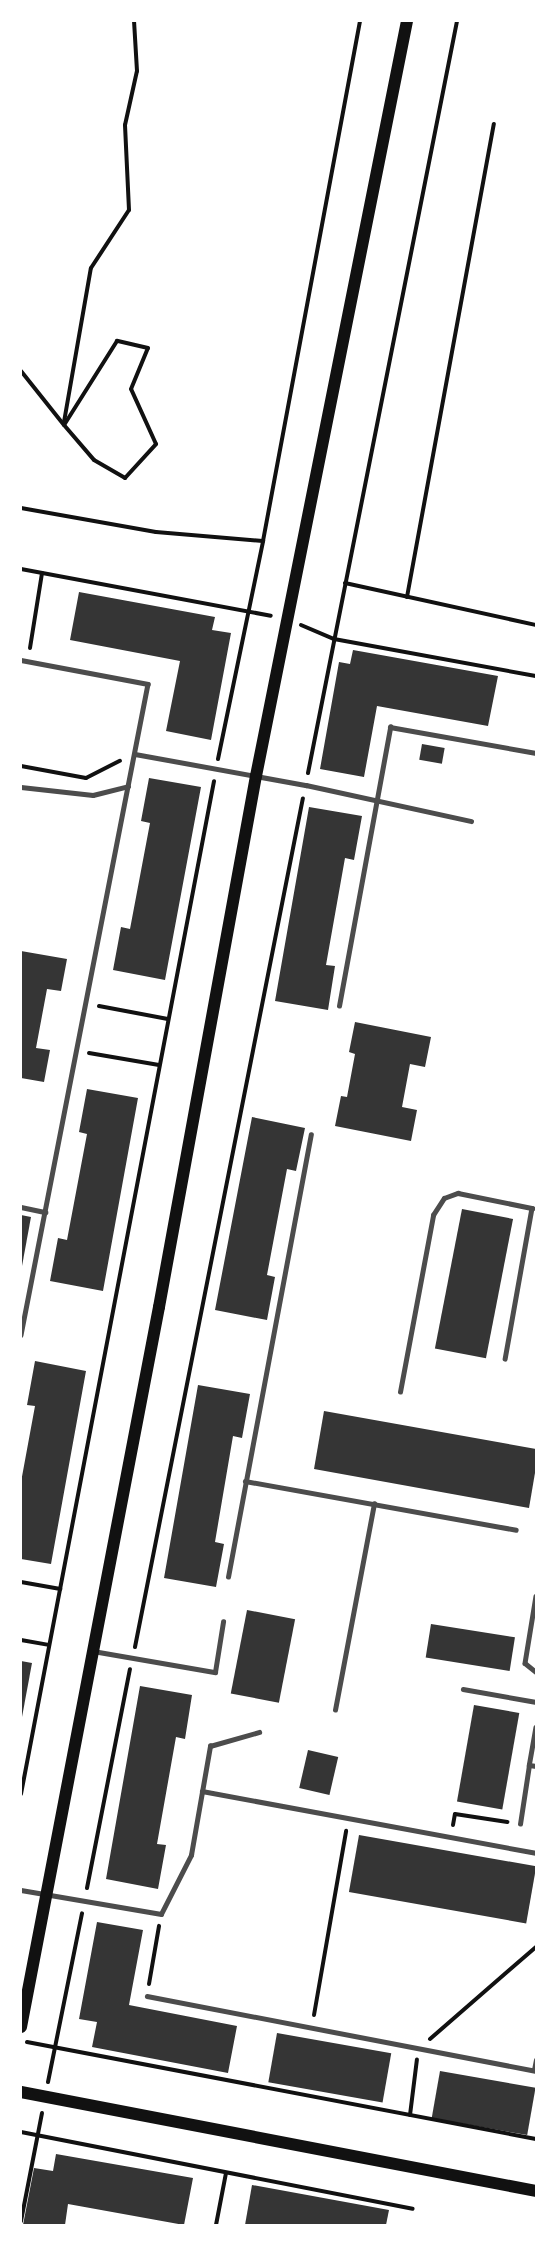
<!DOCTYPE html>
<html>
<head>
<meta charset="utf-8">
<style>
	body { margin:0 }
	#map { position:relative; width:557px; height:2246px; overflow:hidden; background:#fff; font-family:"PT Sans",sans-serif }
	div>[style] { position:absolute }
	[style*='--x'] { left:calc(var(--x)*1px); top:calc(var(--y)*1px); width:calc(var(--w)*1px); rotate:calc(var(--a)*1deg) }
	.building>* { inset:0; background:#353535; transform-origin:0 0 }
	.path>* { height:4px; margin:-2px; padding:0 2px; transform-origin:2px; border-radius:2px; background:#111 }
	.service>* { height:4.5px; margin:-2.25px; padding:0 2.25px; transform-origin:2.25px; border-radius:2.25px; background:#4c4c4c }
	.secondary>* { height:12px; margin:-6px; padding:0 6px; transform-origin:6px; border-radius:6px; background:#111 }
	span { translate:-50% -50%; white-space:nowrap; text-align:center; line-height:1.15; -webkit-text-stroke:6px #fff; paint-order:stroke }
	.frame { position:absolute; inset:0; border:22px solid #fff; pointer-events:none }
</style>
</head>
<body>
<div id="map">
	<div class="building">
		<i style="clip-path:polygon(79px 592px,215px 617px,212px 630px,231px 633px,211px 740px,166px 731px,180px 661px,70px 640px)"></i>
		<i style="clip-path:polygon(353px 650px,498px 676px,488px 726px,377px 706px,364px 777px,320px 769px,339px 662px,350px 664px)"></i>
		<i style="left:422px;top:744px;width:23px;height:16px;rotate:10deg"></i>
		<i style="clip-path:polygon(149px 778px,201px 787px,165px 980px,113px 970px,121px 927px,130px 929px,150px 823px,141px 821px)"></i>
		<i style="clip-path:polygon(309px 807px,362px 816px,354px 860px,345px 858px,326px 965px,335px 966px,328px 1010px,275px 1001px)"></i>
		<i style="clip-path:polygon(21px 951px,67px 959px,61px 991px,47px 989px,36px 1048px,50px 1050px,44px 1082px,21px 1078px)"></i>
		<i style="clip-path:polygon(355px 1022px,431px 1037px,425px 1067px,410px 1064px,402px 1107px,417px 1110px,411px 1141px,335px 1126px,341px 1096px,347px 1097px,355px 1054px,349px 1052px)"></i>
		<i style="clip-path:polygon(87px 1089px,138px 1098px,103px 1291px,50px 1281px,58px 1238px,67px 1240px,87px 1134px,79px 1132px)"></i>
		<i style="clip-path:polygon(252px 1117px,305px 1128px,296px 1171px,287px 1169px,267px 1275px,275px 1277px,267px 1320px,215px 1310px)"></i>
		<i style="left:462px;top:1209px;width:52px;height:142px;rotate:11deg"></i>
		<i style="clip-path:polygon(21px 1215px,31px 1217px,22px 1266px,21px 1266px)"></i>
		<i style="clip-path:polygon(35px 1361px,86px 1371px,51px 1564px,21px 1559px,21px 1482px,35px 1406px,27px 1405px)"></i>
		<i style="clip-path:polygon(198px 1385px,250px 1394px,242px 1438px,233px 1436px,215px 1542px,224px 1544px,216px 1587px,164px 1578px)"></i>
		<i style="clip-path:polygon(324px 1411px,536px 1449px,536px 1467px,529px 1508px,314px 1469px)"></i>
		<i style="left:247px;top:1610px;width:49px;height:85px;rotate:11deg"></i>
		<i style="left:431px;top:1624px;width:85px;height:34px;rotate:9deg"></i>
		<i style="clip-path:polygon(21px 1661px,32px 1663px,22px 1717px,21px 1717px)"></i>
		<i style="clip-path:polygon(140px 1686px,192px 1695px,185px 1739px,176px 1737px,157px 1844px,166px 1845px,158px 1889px,106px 1879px)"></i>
		<i style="left:474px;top:1705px;width:46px;height:98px;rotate:10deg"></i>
		<i style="left:308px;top:1750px;width:31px;height:39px;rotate:13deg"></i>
		<i style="left:359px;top:1835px;width:180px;height:58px;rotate:10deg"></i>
		<i style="clip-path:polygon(97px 1922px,143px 1930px,129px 2005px,237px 2026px,228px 2073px,92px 2047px,97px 2022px,79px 2019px)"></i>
		<i style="left:277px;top:2033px;width:116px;height:50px;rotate:10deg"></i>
		<i style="left:440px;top:2071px;width:97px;height:48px;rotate:10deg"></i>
		<i style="clip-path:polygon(56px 2154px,193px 2178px,184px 2225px,68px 2204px,65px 2225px,23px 2225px,34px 2168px,53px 2171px)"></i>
		<i style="clip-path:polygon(252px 2185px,389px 2210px,386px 2225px,245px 2225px)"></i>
	</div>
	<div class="path">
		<i style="--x:21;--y:371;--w:69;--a:51.5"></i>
		<i style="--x:64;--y:425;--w:46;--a:49.4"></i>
		<i style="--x:94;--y:460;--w:36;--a:30"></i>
		<i style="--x:125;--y:478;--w:46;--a:-47.6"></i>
		<i style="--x:156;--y:444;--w:60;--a:-114.4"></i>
		<i style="--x:131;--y:389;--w:44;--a:-67.5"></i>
		<i style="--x:148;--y:348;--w:32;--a:-167"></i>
		<i style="--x:117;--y:341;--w:99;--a:122.2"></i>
		<i style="--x:64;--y:422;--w:156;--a:-80.1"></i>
		<i style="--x:91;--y:268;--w:69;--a:-56.8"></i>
		<i style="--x:129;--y:210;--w:85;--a:-92.7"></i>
		<i style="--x:125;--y:125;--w:55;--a:-77.5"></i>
		<i style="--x:137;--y:71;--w:50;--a:-93.4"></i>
		<i style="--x:21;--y:508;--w:137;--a:10.1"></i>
		<i style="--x:156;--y:532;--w:107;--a:4.8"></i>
		<i style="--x:21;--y:569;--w:254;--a:10.6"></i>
		<i style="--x:345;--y:583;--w:196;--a:12.4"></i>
		<i style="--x:407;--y:597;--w:481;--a:-79.6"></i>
		<i style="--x:301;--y:625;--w:36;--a:23"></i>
		<i style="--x:334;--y:639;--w:205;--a:10.4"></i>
		<i style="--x:30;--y:648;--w:76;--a:-80.9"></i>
		<i style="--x:218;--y:759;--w:223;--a:-78.3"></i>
		<i style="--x:263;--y:541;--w:529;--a:-79.43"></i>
		<i style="--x:21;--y:766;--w:66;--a:10.5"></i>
		<i style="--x:86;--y:778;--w:38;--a:-27"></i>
		<i style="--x:308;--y:773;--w:767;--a:-78.79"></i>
		<i style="--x:99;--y:1006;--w:70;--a:10.7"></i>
		<i style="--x:89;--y:1053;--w:71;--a:9.7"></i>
		<i style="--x:21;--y:1582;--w:40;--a:10"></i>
		<i style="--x:21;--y:1640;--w:28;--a:10"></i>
		<i style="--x:135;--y:1647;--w:865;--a:-78.81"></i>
		<i style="--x:21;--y:1794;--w:1031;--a:-79.21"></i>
		<i style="--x:453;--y:1825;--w:11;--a:-80"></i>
		<i style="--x:455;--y:1814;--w:53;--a:8.7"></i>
		<i style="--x:87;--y:1888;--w:223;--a:-78.9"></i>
		<i style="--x:149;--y:1984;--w:59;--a:-80.2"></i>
		<i style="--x:314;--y:2015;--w:187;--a:-80.1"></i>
		<i style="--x:430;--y:2039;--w:140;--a:-41"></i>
		<i style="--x:27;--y:2042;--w:518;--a:10.79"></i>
		<i style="--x:48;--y:2082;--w:172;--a:-78.6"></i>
		<i style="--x:410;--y:2115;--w:56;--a:-82.9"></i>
		<i style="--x:21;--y:2132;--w:399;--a:11.1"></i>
		<i style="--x:21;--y:2221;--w:110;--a:-79"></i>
		<i style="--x:216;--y:2225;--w:53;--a:-79.1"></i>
	</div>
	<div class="service">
		<i style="--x:21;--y:660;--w:129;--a:10.7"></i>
		<i style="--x:148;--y:684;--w:663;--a:101.04"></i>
		<i style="--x:135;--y:754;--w:174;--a:10.3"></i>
		<i style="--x:306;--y:785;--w:169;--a:12.3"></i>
		<i style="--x:21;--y:787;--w:72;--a:6.3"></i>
		<i style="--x:93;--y:795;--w:36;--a:-14"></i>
		<i style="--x:339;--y:1006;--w:284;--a:-79.6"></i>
		<i style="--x:390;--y:727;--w:148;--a:10.1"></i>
		<i style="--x:21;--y:1207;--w:25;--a:12"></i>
		<i style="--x:400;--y:1392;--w:180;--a:-79.4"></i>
		<i style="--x:433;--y:1215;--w:20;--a:-57"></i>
		<i style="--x:444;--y:1198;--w:15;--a:-20"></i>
		<i style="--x:458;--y:1193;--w:76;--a:11.5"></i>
		<i style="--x:532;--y:1208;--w:153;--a:100.1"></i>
		<i style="--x:245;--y:1481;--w:275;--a:10.2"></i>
		<i style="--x:228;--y:1577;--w:450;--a:-79.4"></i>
		<i style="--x:536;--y:1596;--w:68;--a:99.3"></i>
		<i style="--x:525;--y:1663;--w:14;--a:39"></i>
		<i style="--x:93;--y:1651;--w:124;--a:9.8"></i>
		<i style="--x:215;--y:1672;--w:51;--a:-80.9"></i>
		<i style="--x:463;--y:1689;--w:74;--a:10.1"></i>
		<i style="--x:335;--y:1710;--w:210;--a:-79.3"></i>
		<i style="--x:536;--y:1727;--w:39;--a:100"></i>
		<i style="--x:529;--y:1765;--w:7;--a:8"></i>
		<i style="--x:202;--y:1791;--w:340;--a:10.5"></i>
		<i style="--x:520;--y:1824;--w:60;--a:-81.3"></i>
		<i style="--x:21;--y:1890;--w:142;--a:9.7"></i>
		<i style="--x:161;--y:1914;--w:66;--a:-63"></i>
		<i style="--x:191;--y:1855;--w:111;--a:-80.1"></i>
		<i style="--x:210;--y:1746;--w:51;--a:-15.9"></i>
		<i style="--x:147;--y:1996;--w:396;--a:10.9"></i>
		<i style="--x:534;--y:2070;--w:10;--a:-79"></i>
	</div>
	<div class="secondary">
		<i style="--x:21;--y:2027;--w:733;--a:-79.15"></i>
		<i style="--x:159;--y:1307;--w:540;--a:-79.65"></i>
		<i style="--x:256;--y:776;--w:770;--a:-78.69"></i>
		<i style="--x:21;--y:2092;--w:524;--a:10.88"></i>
	</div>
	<div class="frame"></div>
</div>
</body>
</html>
